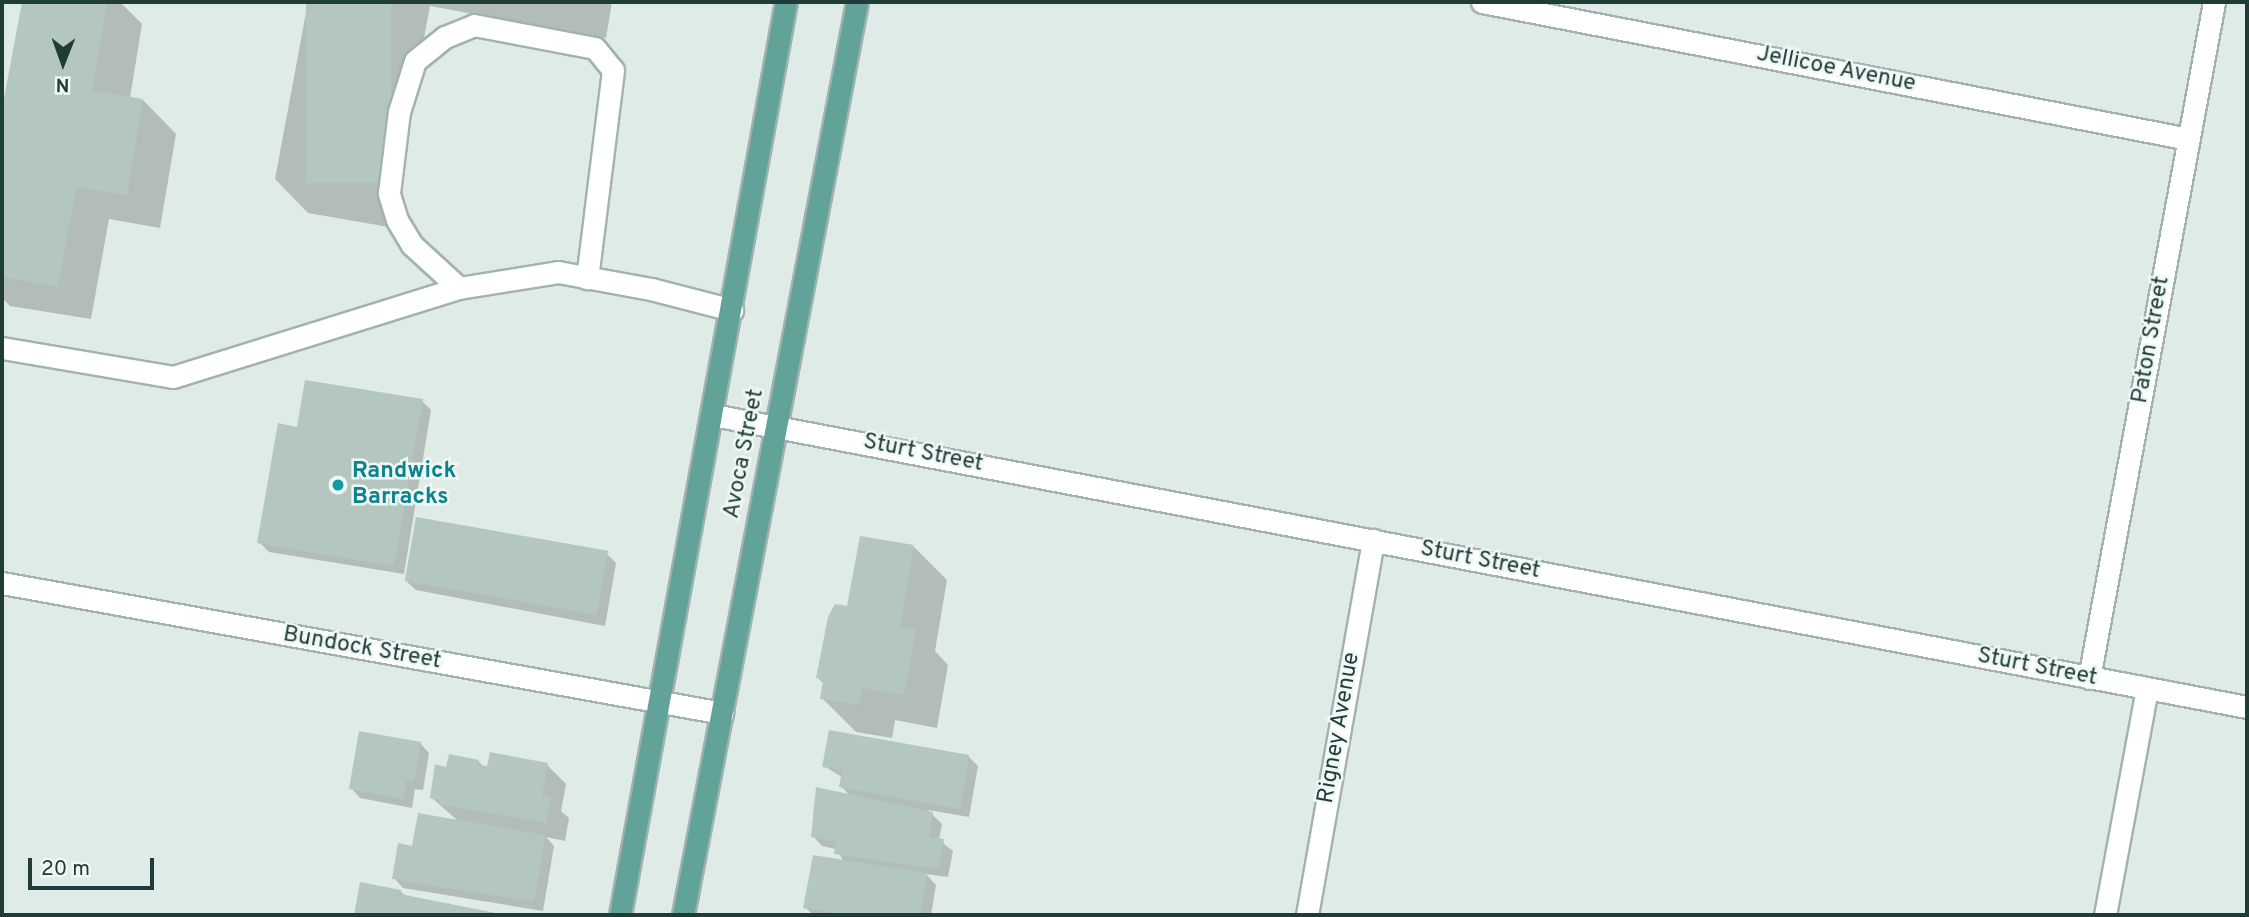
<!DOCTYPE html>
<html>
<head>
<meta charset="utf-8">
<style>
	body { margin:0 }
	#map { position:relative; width:2249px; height:917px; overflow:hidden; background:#dfebe7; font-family:Overpass,sans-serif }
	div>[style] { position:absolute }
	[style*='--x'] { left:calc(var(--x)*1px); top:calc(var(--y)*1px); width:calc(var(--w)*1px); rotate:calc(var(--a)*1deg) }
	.shadow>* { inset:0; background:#0003 }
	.building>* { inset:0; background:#b4c6c0; transform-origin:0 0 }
	.roads { filter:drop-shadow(2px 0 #a2b3af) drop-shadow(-2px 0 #a2b3af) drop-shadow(0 2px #a2b3af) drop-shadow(0 -2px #a2b3af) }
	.service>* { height:21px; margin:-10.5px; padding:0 10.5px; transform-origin:10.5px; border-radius:10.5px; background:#fff }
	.minor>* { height:21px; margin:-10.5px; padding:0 10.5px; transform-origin:10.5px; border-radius:10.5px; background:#fff }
	.primary>* { height:21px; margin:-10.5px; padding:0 10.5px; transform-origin:10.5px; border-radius:10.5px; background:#61a399 }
	.dots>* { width:19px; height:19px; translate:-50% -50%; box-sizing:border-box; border:4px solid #eff8f4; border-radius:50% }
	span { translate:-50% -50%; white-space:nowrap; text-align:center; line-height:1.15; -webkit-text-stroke:5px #eff8f4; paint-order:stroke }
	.street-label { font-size:23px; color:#1f3c37 }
	.culture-label { font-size:23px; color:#0d838f; font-weight:700 }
	.left { translate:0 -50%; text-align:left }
	.frame { position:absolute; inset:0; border:4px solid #1f3c37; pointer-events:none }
	.north { position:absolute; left:28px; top:28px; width:70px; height:70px; -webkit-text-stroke:5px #eff8f4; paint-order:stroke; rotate:181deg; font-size:19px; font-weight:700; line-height:28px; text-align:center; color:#1f3c37 }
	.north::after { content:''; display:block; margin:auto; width:24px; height:32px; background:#1f3c37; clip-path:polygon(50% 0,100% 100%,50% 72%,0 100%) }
	.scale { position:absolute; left:28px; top:858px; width:126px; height:32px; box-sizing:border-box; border:4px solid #1f3c37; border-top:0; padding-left:9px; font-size:21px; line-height:24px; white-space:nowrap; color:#1f3c37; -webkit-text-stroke:5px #eff8f4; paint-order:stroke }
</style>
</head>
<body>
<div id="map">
	<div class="shadow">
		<i style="clip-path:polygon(24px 2px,120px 2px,142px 24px,130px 98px,143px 100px,176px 134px,160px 228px,109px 219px,91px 319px,10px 306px,2px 298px,2px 111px)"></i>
		<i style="clip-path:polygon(308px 2px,612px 2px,606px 38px,430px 6px,389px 227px,308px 213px,275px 179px)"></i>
		<i style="clip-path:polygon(422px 401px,431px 410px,404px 574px,269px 552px,259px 542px,299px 429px)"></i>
		<i style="clip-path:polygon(914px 547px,947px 580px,935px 651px,948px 665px,937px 728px,895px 720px,892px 738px,856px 732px,822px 698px,824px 684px,818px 678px,849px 608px)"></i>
		<i style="clip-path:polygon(607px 554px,616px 563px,605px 626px,416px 590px,406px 581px)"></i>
		<i style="clip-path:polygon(420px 743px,429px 753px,423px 790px,415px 789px,412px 808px,360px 798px,351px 788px)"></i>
		<i style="clip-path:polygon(968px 756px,978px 766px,969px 817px,928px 810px,942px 824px,939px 840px,953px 851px,948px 877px,926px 874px,936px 885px,931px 915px,813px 915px,805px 907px,844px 862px,836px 849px,822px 846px,813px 836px,850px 796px,841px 786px,842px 777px,824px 766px)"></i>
		<i style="clip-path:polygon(478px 761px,484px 767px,547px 765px,566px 784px,561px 811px,569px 818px,565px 841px,546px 837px,554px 846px,543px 911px,403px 888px,394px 878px,414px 848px,459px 822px,431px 797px,447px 769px)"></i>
		<i style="clip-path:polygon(400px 891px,407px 897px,503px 915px,356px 915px)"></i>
	</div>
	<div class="building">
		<i style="clip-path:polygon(22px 2px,107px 2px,92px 90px,143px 99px,127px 195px,76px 187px,58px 287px,2px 277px,2px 109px)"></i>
		<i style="left:306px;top:2px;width:85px;height:181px"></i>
		<i style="clip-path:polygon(305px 380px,423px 399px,394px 566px,257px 543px,278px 423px,297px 427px)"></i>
		<i style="left:416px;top:517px;width:195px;height:65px;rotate:10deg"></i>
		<i style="clip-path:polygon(860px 536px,914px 545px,900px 627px,916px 630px,904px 695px,862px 688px,859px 705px,820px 699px,823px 680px,816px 678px,828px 617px,835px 604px,847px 606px)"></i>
		<i style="clip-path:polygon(829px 730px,969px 755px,960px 809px,839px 787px,842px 770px,822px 767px)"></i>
		<i style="clip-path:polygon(359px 731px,421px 742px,414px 782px,406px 781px,403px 799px,349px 789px)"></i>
		<i style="clip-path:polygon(490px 752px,548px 763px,542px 796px,551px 797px,546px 823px,438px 804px,439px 800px,430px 798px,435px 764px,446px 767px,449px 754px,479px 760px,478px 765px,487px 766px)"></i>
		<i style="clip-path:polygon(816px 787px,933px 812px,929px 837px,944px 839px,939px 869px,834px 854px,836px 842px,811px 837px)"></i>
		<i style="clip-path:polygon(418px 813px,545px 835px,534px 902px,392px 879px,398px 843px,412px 846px)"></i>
		<i style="clip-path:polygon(813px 855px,927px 873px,920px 915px,847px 915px,803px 908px)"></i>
		<i style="clip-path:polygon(360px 882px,401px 890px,400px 894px,506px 915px,354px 915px)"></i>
	</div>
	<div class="roads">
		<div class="service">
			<i style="--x:459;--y:288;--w:64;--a:-137.5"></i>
			<i style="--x:412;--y:245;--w:29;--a:-121"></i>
			<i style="--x:397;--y:220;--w:28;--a:-107"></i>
			<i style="--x:389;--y:193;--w:82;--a:-83"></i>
			<i style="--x:399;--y:112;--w:53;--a:-72.6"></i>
			<i style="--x:415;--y:61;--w:38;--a:-39"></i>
			<i style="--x:445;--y:37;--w:31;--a:-22"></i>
			<i style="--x:474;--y:25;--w:123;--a:10.8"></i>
			<i style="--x:595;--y:48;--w:28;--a:51"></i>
			<i style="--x:613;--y:70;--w:210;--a:97.1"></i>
			<i style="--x:2;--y:348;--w:173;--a:9.6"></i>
			<i style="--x:173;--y:377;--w:300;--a:-17.3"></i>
			<i style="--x:459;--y:288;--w:100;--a:-9.2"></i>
			<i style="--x:558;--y:272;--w:95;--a:10.4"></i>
			<i style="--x:651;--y:289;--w:84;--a:14.5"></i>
		</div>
		<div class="minor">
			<i style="--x:1482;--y:2;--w:720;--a:10.97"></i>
			<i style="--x:713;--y:415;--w:1562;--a:10.78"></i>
			<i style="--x:2;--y:583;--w:732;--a:10.23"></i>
			<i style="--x:2089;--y:678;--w:687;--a:-79.52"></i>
			<i style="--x:1307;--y:915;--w:381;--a:-80"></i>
			<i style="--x:2105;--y:915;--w:230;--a:-79.5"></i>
		</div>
		<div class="primary">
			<i style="--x:620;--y:915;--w:928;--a:-79.7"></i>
			<i style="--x:683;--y:915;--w:929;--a:-79.21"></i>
		</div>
	</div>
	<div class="dots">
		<i style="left:338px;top:485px;background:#0f9aa8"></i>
	</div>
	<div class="street-label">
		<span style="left:1836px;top:70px;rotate:11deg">Jellicoe Avenue</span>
		<span style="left:2152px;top:340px;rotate:-80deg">Paton Street</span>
		<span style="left:745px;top:454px;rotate:-79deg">Avoca Street</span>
		<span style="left:923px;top:454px;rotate:11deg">Sturt Street</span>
		<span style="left:1480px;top:561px;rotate:11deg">Sturt Street</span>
		<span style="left:362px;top:649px;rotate:10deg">Bundock Street</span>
		<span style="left:2037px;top:668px;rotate:11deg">Sturt Street</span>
		<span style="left:1340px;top:728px;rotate:-80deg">Rigney Avenue</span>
	</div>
	<div class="culture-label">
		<span class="left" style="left:352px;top:485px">Randwick<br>Barracks</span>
	</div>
	<div class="frame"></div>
	<div class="north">N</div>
	<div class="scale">20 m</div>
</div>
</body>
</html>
